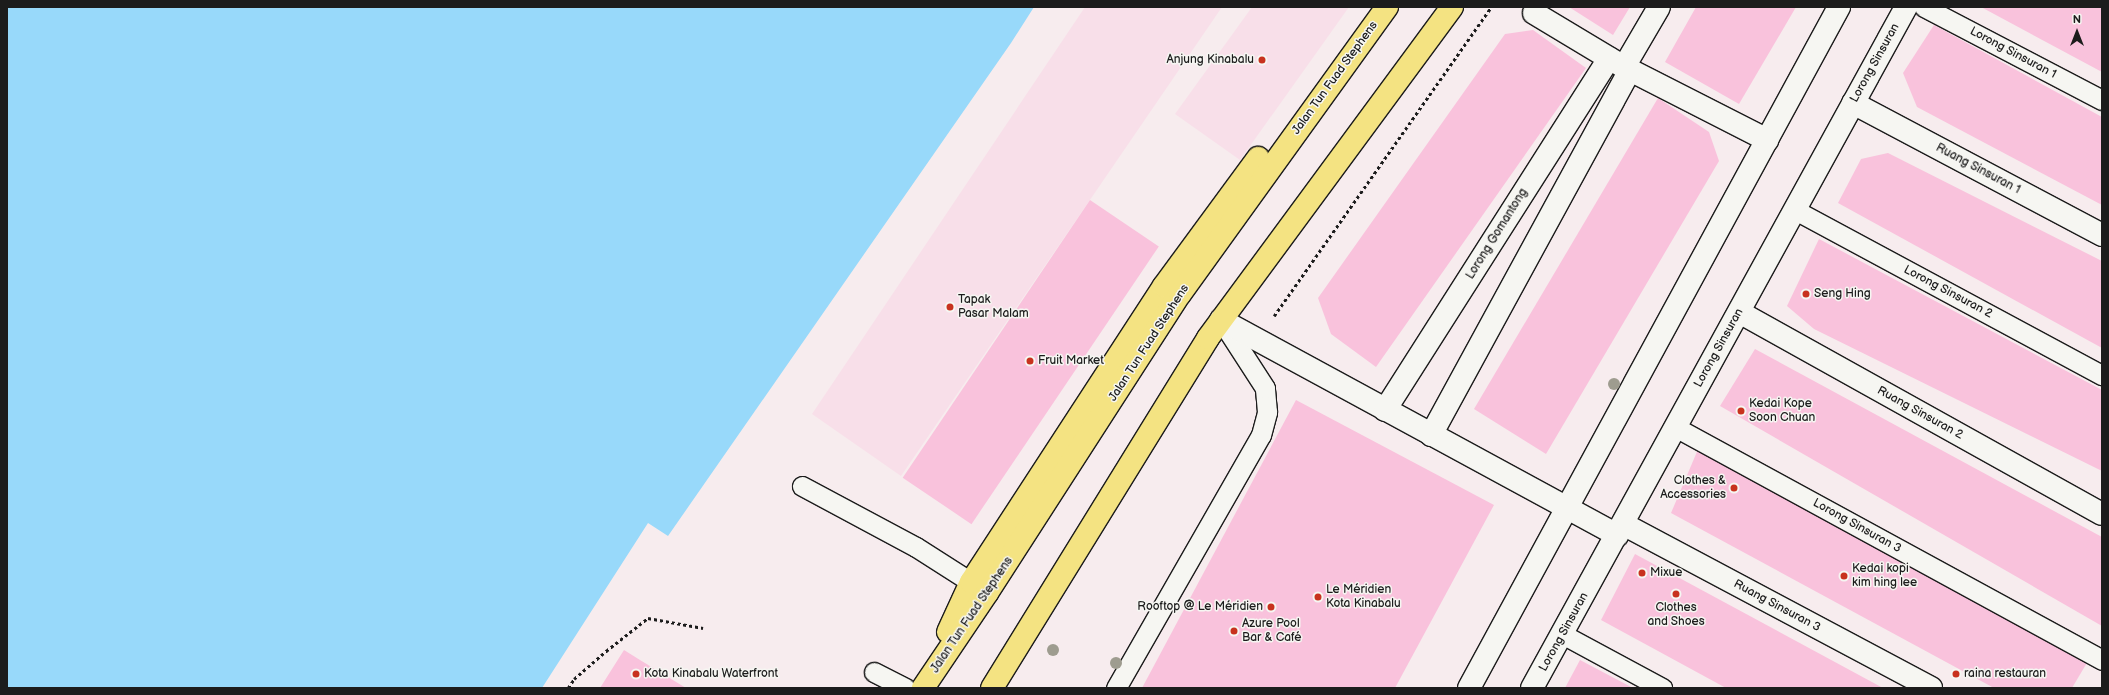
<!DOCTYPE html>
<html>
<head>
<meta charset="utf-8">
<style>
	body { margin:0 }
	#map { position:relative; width:2109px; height:695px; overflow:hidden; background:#f7ecee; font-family:"Balsamiq Sans",sans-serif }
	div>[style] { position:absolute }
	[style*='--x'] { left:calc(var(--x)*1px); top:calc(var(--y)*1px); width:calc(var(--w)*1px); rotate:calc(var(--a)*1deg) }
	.built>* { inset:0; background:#f8dfe9 }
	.water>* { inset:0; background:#98d9fa }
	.building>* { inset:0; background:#f9c2dc; transform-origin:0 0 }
	.path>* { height:2.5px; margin-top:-1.25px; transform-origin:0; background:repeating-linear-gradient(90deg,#1c1c1c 0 3px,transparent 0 6px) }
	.roads { filter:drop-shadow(1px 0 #1c1c1c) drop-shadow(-1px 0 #1c1c1c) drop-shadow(0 1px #1c1c1c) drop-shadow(0 -1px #1c1c1c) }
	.service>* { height:19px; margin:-9.5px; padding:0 9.5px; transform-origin:9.5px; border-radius:9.5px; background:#f6f6f2 }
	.pedestrian>* { height:22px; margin:-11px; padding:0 11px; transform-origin:11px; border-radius:11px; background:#f6f6f2 }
	.minor>* { height:22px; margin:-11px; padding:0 11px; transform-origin:11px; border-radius:11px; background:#f6f6f2 }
	.primary>* { height:22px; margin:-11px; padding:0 11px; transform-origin:11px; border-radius:11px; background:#f4e382 }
	.trees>* { width:12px; height:12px; margin:-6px; border-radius:50%; background:#9e9c8f }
	.dots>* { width:11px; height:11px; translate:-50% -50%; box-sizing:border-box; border:2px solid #f6f6f2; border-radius:50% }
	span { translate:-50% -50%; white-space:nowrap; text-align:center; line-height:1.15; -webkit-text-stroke:3px #f6f6f2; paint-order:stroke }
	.street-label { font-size:12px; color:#1c1c1c }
	.poi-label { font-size:12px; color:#1c1c1c }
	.right { translate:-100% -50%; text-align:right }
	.left { translate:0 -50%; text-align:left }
	.frame { position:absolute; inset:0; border:8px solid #1c1c1c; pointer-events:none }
	.north { position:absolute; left:2057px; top:12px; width:40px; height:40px; -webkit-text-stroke:3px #f6f6f2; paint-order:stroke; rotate:0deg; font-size:11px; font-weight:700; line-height:16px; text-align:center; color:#1c1c1c }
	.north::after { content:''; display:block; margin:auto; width:14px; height:18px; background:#1c1c1c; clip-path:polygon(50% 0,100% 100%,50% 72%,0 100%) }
</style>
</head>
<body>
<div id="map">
	<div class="built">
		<i style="clip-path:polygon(1085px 7px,1222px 7px,901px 476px,812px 414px)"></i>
		<i style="clip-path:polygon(1252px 7px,1349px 7px,1240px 160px,1175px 114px)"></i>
	</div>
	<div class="water">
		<i style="clip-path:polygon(7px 7px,1034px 7px,1011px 43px,668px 536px,648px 523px,542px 688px,7px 688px)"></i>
	</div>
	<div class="building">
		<i style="clip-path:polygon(1569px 7px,1630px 7px,1613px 35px)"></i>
		<i style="clip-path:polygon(1696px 7px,1796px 7px,1739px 104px,1665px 62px)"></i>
		<i style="clip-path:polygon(1981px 7px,2102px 7px,2102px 72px)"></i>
		<i style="clip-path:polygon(1934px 25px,2102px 117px,2102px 205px,1917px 107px,1903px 73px)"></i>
		<i style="clip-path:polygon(1533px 30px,1586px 68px,1376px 367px,1331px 334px,1318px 298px,1505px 34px)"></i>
		<i style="clip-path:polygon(1658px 98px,1709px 132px,1719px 161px,1546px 454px,1474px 409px)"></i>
		<i style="clip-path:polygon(1888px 153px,2102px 261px,2102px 348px,1838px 203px,1861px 159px)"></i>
		<i style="left:1090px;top:200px;width:83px;height:335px;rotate:34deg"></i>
		<i style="clip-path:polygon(1819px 239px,2102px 390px,2102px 471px,1814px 329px,1787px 306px)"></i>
		<i style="clip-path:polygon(1755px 349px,2102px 537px,2102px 626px,1720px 406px)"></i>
		<i style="clip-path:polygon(1296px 400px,1494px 505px,1395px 688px,1142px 688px)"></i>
		<i style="clip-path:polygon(1699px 447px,2088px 661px,2072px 688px,1994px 688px,1671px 513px)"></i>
		<i style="clip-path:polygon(1635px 554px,1883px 688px,1726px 688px,1601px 620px)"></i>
		<i style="clip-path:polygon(624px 650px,640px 660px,686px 688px,600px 688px)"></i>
		<i style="clip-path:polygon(1580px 660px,1633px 688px,1565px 688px)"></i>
	</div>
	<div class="path">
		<i style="--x:1274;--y:316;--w:378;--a:-54.9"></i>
		<i style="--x:568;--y:688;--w:11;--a:-56"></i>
		<i style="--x:574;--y:679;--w:43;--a:-41.2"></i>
		<i style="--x:606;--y:651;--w:53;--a:-38.2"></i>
		<i style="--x:648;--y:618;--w:56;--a:10.3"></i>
	</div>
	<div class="roads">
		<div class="service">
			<i style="--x:1924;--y:7;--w:201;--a:27.6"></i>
			<i style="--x:1795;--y:210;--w:349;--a:28.3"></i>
			<i style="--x:1675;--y:427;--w:486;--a:28.6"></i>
			<i style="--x:802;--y:486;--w:129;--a:28.2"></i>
			<i style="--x:916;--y:547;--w:65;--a:32.5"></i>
			<i style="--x:1562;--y:634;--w:114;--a:28.4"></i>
			<i style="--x:874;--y:672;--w:35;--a:27"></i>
			<i style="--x:1116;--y:688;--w:292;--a:-60.2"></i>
			<i style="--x:1261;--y:435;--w:24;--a:-75"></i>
			<i style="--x:1267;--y:412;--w:24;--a:-95"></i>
			<i style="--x:1265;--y:388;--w:81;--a:-122.9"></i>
		</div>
		<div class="pedestrian">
			<i style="--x:1853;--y:103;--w:282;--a:27.9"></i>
			<i style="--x:1739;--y:312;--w:415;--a:29.1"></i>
			<i style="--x:1623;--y:524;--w:349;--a:28"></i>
		</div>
		<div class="minor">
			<i style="--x:1534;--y:13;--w:105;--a:31"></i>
			<i style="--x:1624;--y:67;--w:161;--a:27"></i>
			<i style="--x:1624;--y:67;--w:69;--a:-59.7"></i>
			<i style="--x:1221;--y:320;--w:451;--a:28.5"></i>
			<i style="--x:1385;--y:410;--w:417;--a:-57.5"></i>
			<i style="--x:1431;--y:435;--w:416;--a:-61.4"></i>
			<i style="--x:1469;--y:688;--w:775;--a:-61.48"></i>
			<i style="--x:1532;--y:688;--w:777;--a:-61.22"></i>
		</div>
		<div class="primary">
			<i style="--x:948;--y:632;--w:55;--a:-65.3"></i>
			<i style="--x:971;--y:582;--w:353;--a:-56.9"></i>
			<i style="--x:1164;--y:286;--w:159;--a:-53.7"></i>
			<i style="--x:923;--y:688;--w:115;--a:-56"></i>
			<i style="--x:987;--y:593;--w:356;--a:-57.2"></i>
			<i style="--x:1180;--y:294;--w:354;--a:-54.2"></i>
			<i style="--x:992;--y:688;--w:411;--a:-58.3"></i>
			<i style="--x:1208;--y:338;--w:411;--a:-53.6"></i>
		</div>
	</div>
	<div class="trees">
		<i style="left:1614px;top:384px"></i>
		<i style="left:1053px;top:650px"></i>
		<i style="left:1116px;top:663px"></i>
	</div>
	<div class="dots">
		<i style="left:1262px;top:60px;background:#c8321e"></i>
		<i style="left:1806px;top:294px;background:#c8321e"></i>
		<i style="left:950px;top:307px;background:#c8321e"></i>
		<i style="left:1030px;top:361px;background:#c8321e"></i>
		<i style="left:1741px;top:411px;background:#c8321e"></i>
		<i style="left:1734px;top:488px;background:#c8321e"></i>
		<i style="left:1642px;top:573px;background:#c8321e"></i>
		<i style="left:1844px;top:576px;background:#c8321e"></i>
		<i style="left:1676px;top:594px;background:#c8321e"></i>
		<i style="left:1318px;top:597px;background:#c8321e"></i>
		<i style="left:1271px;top:607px;background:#c8321e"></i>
		<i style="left:1234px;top:631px;background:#c8321e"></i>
		<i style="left:636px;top:674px;background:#c8321e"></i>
		<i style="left:1956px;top:674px;background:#c8321e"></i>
	</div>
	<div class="street-label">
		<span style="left:2013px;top:53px;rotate:28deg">Lorong Sinsuran 1</span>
		<span style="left:1875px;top:63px;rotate:-61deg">Lorong Sinsuran</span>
		<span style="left:1335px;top:78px;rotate:-54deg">Jalan Tun Fuad Stephens</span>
		<span style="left:1978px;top:169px;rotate:28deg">Ruang Sinsuran 1</span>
		<span style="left:1497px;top:234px;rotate:-58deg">Lorong Gomantong</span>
		<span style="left:1948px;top:292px;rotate:28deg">Lorong Sinsuran 2</span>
		<span style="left:1149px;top:343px;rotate:-57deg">Jalan Tun Fuad Stephens</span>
		<span style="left:1719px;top:348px;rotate:-61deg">Lorong Sinsuran</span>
		<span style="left:1920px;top:413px;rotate:29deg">Ruang Sinsuran 2</span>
		<span style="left:1857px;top:526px;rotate:29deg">Lorong Sinsuran 3</span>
		<span style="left:1777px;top:606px;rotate:28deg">Ruang Sinsuran 3</span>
		<span style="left:972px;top:615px;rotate:-56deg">Jalan Tun Fuad Stephens</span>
		<span style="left:1564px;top:632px;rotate:-61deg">Lorong Sinsuran</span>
	</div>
	<div class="poi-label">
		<span class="right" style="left:1254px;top:60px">Anjung Kinabalu</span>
		<span class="left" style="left:1814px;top:294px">Seng Hing</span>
		<span class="left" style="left:958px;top:307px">Tapak<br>Pasar Malam</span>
		<span class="left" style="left:1038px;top:361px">Fruit Market</span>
		<span class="left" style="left:1749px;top:411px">Kedai Kope<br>Soon Chuan</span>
		<span class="right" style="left:1726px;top:488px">Clothes &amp;<br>Accessories</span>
		<span class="left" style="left:1852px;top:576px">Kedai kopi<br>kim hing lee</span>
		<span class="left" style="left:1650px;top:573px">Mixue</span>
		<span class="left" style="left:1326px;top:597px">Le Méridien<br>Kota Kinabalu</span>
		<span class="right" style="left:1263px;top:607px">Rooftop @ Le Méridien</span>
		<span style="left:1676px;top:615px">Clothes<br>and Shoes</span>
		<span class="left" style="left:1242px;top:631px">Azure Pool<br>Bar &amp; Café</span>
		<span class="left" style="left:644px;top:674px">Kota Kinabalu Waterfront</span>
		<span class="left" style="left:1964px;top:674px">raina restauran</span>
	</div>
	<div class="frame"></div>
	<div class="north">N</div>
</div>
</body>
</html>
